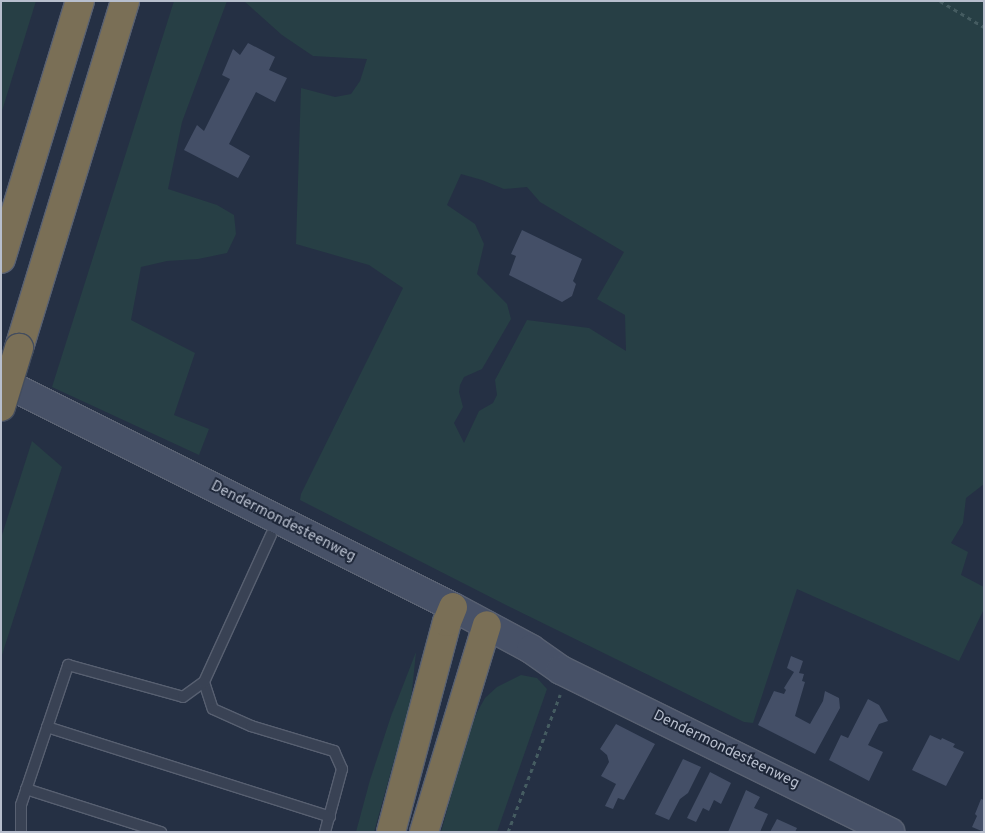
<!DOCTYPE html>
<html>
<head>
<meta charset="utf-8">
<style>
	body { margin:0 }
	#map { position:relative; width:985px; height:833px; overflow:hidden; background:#253044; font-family:Overpass,sans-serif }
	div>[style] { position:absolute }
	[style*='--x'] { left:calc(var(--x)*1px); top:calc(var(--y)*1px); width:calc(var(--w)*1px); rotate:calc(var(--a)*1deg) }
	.green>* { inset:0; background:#273f45 }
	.building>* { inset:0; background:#444f67 }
	.path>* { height:3px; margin-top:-1.5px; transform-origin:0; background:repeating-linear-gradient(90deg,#455c61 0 4px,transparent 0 8px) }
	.roads { filter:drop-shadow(1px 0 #586071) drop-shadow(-1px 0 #586071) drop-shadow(0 1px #586071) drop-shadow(0 -1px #586071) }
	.lane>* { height:10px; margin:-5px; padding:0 5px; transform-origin:5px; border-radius:5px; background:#394254 }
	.secondary>* { height:28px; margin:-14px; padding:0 14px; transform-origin:14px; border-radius:14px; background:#475167 }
	.highway>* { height:28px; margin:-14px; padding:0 14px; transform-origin:14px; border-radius:14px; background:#7a6f56 }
	.bridges { filter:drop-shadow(1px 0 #444d5e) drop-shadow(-1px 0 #444d5e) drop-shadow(0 1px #444d5e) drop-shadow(0 -1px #444d5e) }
	.highway-bridge>* { height:28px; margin:-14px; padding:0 14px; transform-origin:14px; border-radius:14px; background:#7a6f56 }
	span { translate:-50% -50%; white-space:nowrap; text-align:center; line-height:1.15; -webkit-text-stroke:4px #1e2739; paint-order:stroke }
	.street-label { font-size:15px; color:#b7becd }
	.frame { position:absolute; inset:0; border:2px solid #b7becd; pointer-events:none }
</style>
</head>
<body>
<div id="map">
	<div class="green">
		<i style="clip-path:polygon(1px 1px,36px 1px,1px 114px)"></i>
		<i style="clip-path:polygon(174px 1px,227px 1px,182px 122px,168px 189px,217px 205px,234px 215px,236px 234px,227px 253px,198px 259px,167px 261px,141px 267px,131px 320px,195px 353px,174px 415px,209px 429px,199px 455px,52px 387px)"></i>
		<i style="clip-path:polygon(evenodd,244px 1px,984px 1px,984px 484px,966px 498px,963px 523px,951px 543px,968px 552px,961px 575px,984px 587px,984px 609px,959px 661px,797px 589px,753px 723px,744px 722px,506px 605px,300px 500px,301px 494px,403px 288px,369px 265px,296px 244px,301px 88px,335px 97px,351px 94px,360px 81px,367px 59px,313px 56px,282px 35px,244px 1px,461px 174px,482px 180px,504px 189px,527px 187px,540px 202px,624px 252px,597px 299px,625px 315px,626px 351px,589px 328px,527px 320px,495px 380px,497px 395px,493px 403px,479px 411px,464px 443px,454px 423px,463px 407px,459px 392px,460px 385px,464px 377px,482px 369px,511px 319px,507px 304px,477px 274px,484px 244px,475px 224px,447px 205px,461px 174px)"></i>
		<i style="clip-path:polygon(32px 441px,62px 467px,1px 658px,1px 538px)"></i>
		<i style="clip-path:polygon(416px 652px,409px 720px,397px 750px,374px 832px,356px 832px,370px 780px,397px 698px,392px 714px)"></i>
		<i style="clip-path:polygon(521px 675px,537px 678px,547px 689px,497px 832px,441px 832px,467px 738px,476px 714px,485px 698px,497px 687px)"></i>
	</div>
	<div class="building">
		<i style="clip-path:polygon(248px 43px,275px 57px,269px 70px,287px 78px,275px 102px,256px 92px,229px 144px,250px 156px,238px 178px,184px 150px,197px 125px,204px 131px,230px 79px,222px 75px,233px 49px,240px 55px)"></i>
		<i style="clip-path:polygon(522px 230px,582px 259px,573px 281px,576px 284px,572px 296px,562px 302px,509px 275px,516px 256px,511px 254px)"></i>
		<i style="clip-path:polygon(791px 656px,803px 661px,799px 673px,804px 674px,802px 681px,805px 682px,795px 716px,810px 724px,823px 701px,825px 691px,839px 698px,840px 708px,815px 754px,758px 725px,774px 691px,784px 694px,786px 690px,784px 688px,794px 672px,787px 668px)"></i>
		<i style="clip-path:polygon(868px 699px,879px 705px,888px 721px,879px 724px,868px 745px,883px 752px,869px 781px,829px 760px,841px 735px,848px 738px)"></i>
		<i style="clip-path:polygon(616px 724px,655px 744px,624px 800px,618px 798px,613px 809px,605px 806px,616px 784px,601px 776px,609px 762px,607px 755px,600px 749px)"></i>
		<i style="clip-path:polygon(930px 735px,941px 740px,942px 738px,955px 744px,953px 747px,964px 752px,946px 786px,912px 770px)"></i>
		<i style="clip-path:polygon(683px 759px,701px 767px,688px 793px,680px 799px,669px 820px,655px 814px)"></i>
		<i style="clip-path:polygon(710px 772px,731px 783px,721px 804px,714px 800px,709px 811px,703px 808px,696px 822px,687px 818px)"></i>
		<i style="clip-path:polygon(746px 790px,760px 797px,754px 808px,768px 814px,760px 832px,728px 832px)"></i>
		<i style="clip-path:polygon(981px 799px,984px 800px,984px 832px,972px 827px,977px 816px,975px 814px)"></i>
		<i style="clip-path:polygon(777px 819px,797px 828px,795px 832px,770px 832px)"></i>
	</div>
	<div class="path">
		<i style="--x:940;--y:1;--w:51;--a:30.6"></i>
		<i style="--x:508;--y:832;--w:147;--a:-69.2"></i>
	</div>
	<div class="roads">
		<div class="lane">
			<i style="--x:204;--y:682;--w:28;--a:72"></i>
			<i style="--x:213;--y:709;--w:42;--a:24.1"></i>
			<i style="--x:251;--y:726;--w:87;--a:16.8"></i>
			<i style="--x:334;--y:751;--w:20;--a:66"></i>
			<i style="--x:342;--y:769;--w:65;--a:105.1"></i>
			<i style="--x:47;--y:727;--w:297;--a:17.6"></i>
			<i style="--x:26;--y:789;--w:142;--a:17.7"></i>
			<i style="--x:21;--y:832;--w:27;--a:-90"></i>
			<i style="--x:21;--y:805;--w:148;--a:-71.4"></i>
			<i style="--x:68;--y:665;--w:119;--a:15.5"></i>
			<i style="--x:183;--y:697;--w:26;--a:-36"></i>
			<i style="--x:204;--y:682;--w:162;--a:-65.5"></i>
		</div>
		<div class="secondary">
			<i style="--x:1;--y:381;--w:505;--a:26.57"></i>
			<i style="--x:453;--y:607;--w:89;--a:28.3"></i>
			<i style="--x:531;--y:649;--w:37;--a:35"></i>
			<i style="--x:561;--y:670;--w:367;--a:26.2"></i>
		</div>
		<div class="highway">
			<i style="--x:1;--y:259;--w:270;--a:-73"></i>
			<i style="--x:19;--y:348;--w:363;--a:-73"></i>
			<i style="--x:391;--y:832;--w:217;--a:-75.1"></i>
			<i style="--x:447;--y:622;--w:16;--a:-68"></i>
			<i style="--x:424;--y:832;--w:216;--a:-73.1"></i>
		</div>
	</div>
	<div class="bridges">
		<div class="highway-bridge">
			<i style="--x:1;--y:407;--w:62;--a:-73"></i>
		</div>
	</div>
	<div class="street-label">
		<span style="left:283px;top:522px;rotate:27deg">Dendermondesteenweg</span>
		<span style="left:726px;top:750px;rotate:26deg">Dendermondesteenweg</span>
	</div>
	<div class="frame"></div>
</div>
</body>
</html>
